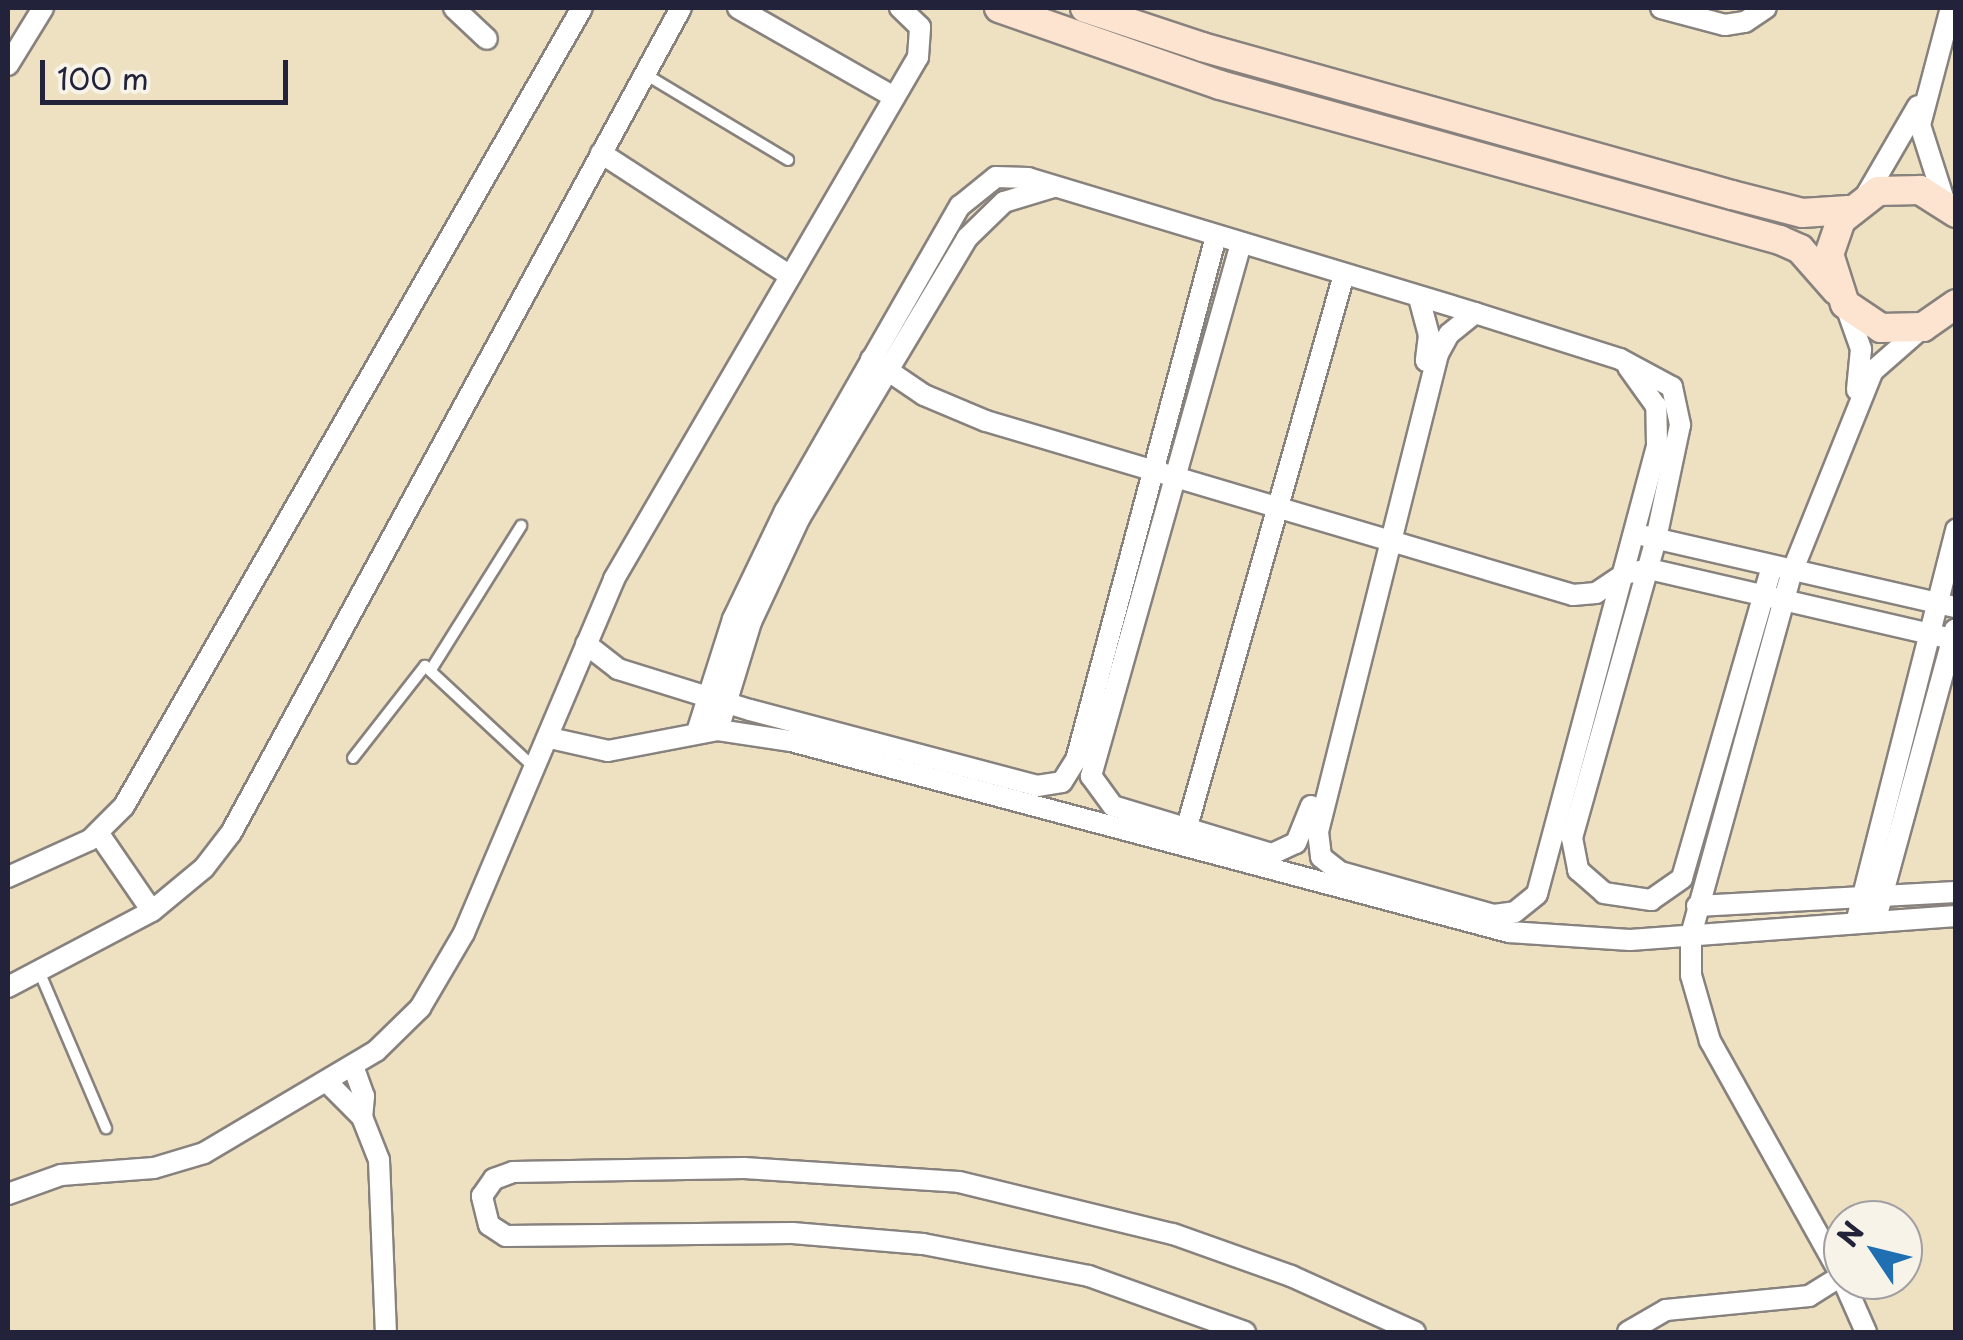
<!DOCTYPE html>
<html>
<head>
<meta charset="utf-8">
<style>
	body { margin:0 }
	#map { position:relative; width:1963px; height:1340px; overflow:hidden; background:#eee1c2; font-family:"Playpen Sans",sans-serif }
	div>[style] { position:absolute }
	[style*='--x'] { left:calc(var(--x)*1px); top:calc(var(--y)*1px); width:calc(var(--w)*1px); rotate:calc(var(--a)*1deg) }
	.roads { filter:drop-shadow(2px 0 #88827e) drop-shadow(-2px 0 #88827e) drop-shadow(0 2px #88827e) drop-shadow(0 -2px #88827e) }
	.lane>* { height:10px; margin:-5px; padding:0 5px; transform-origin:5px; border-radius:5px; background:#fff }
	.street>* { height:20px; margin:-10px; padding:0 10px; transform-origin:10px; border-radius:10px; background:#fff }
	.secondary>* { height:28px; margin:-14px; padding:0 14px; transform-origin:14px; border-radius:14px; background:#fde4d0 }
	span { translate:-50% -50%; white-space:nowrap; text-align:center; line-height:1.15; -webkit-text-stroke:9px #f7f3e8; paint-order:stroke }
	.frame { position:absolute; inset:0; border:10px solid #22223b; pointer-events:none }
	.north { position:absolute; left:1823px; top:1200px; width:100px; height:100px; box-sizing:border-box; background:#f7f3e8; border:2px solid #a29fa3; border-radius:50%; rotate:305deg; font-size:28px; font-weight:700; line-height:40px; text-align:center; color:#22223b }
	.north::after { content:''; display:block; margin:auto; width:35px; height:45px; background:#1f6fb2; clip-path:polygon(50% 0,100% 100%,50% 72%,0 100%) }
	.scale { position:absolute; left:40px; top:60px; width:248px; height:45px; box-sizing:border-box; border:5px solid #22223b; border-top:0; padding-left:12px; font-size:30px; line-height:35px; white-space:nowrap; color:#22223b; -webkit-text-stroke:8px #f7f3e8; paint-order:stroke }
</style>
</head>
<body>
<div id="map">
	<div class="roads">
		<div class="lane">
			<i style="--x:645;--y:74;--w:167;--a:31"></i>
			<i style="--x:432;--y:668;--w:168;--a:-57.9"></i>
			<i style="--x:353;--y:758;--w:117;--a:-52"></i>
			<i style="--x:425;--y:666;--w:151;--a:42.9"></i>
			<i style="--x:39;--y:971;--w:171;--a:66.9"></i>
		</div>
		<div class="street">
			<i style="--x:454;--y:8;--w:45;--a:43.2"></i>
			<i style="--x:738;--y:8;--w:180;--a:29.7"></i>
			<i style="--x:1661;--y:8;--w:66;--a:14.9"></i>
			<i style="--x:1725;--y:25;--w:20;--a:-9"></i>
			<i style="--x:1745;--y:22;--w:25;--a:-34"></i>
			<i style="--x:8;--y:65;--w:67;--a:-58.4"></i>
			<i style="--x:601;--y:153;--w:222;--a:33"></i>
			<i style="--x:1865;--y:197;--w:105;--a:-59.8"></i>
			<i style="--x:1945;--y:203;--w:82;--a:-107.8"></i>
			<i style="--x:1920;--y:125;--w:121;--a:-75.2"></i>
			<i style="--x:1240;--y:247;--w:550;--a:105.73"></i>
			<i style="--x:1091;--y:776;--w:37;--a:54"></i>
			<i style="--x:1113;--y:806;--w:166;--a:16.8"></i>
			<i style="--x:1272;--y:854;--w:26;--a:-25"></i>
			<i style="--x:1296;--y:843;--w:40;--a:-68"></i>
			<i style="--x:1419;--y:298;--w:38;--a:75"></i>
			<i style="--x:1429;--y:335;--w:26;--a:97"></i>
			<i style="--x:1845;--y:304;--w:48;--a:70.4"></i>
			<i style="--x:1861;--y:349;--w:41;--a:95.6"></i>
			<i style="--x:1475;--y:313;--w:33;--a:141"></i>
			<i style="--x:1449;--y:334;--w:23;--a:119"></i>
			<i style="--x:1438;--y:354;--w:493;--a:104.1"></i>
			<i style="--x:1318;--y:832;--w:25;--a:83"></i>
			<i style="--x:1321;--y:857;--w:24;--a:38"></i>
			<i style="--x:1340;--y:872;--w:160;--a:15.6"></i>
			<i style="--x:1494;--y:915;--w:21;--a:-8"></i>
			<i style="--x:1515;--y:912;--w:28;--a:-39"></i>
			<i style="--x:1537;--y:894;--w:465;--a:-75"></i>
			<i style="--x:1657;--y:445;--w:39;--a:-91"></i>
			<i style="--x:1656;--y:406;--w:48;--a:-125.7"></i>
			<i style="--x:871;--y:359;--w:64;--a:34.2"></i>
			<i style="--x:924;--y:395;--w:67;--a:22.8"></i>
			<i style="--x:986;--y:421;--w:612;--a:16.51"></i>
			<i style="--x:1573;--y:595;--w:23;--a:-5"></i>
			<i style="--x:1596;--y:593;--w:34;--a:-34"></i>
			<i style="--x:1624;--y:574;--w:25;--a:-11"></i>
			<i style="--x:1649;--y:569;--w:312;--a:13"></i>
			<i style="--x:1645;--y:536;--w:319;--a:12.9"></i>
			<i style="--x:586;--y:644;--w:41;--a:38"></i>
			<i style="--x:618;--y:669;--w:138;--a:17.3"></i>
			<i style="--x:750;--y:710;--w:297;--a:14.8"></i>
			<i style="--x:1037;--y:786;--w:25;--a:-9"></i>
			<i style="--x:1062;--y:782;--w:26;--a:-58"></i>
			<i style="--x:1076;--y:760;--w:538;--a:-75.03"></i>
			<i style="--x:718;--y:730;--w:113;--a:-73"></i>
			<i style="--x:751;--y:622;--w:114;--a:-65"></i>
			<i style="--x:799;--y:519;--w:327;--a:-59.1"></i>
			<i style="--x:967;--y:238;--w:52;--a:-44.2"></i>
			<i style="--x:1004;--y:202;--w:51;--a:-17"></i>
			<i style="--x:697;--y:732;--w:119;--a:-72.3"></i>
			<i style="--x:733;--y:619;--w:120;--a:-64.3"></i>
			<i style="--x:785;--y:511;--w:352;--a:-60.2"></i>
			<i style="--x:960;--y:206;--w:46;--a:-38.9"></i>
			<i style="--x:996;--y:177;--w:32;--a:2"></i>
			<i style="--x:1028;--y:178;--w:467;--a:16.8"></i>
			<i style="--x:1475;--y:313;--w:152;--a:17.6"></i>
			<i style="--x:1620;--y:359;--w:59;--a:28.3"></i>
			<i style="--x:1672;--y:387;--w:39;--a:78"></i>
			<i style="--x:1680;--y:425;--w:116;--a:101.9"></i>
			<i style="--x:1656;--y:539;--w:311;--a:105.7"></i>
			<i style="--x:1572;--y:838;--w:33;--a:79"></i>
			<i style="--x:1578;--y:870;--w:35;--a:41"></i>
			<i style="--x:1604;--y:893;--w:48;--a:8.5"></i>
			<i style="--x:1651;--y:900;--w:38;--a:-35"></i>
			<i style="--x:1682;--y:878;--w:324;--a:-73.9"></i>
			<i style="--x:550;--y:738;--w:59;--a:12.6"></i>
			<i style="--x:608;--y:751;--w:112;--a:-10.8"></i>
			<i style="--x:718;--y:730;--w:74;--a:8.6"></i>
			<i style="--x:791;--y:741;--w:743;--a:14.9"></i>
			<i style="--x:1509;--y:932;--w:121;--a:3.8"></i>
			<i style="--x:1630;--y:940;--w:327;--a:-4.2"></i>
			<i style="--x:1186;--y:830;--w:574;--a:-74.12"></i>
			<i style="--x:99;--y:834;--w:93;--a:55.5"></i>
			<i style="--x:8;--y:877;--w:90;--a:-24.3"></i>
			<i style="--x:90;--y:840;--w:48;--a:-45"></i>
			<i style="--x:124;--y:806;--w:920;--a:-60.15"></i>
			<i style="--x:1697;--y:906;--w:259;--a:-3.1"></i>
			<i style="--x:1875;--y:922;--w:303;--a:-74.7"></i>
			<i style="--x:1856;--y:923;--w:406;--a:-75.7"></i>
			<i style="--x:8;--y:987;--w:163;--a:-27.8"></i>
			<i style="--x:152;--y:911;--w:67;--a:-39.6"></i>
			<i style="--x:204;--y:868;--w:44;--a:-52.4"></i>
			<i style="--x:231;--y:833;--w:940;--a:-61.39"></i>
			<i style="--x:353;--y:1066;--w:32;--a:70"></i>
			<i style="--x:364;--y:1096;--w:21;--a:95"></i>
			<i style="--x:327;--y:1082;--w:49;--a:45"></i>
			<i style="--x:362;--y:1117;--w:46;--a:68.4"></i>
			<i style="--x:379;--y:1160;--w:172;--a:87.7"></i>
			<i style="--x:8;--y:1194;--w:56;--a:-19.7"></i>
			<i style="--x:61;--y:1175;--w:93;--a:-4.3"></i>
			<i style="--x:154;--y:1168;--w:52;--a:-16.7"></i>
			<i style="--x:204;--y:1153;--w:200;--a:-30.7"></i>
			<i style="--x:376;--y:1051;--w:62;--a:-44.3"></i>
			<i style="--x:420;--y:1008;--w:87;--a:-59.6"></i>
			<i style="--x:464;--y:933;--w:384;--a:-67"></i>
			<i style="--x:614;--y:579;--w:604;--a:-59.78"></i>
			<i style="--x:918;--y:57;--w:30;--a:-86"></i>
			<i style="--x:920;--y:27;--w:28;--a:-136"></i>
			<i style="--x:1843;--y:1279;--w:273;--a:-119.2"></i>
			<i style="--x:1710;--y:1041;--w:69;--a:-106.1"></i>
			<i style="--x:1691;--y:975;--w:40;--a:-90"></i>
			<i style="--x:1691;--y:935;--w:377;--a:-74.5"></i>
			<i style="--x:1792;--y:572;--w:217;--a:-68.1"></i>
			<i style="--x:1873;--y:371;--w:67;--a:-41.3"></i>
			<i style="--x:1843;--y:1280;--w:57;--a:66.1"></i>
			<i style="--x:1245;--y:1332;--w:166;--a:-160.3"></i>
			<i style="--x:1089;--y:1276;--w:169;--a:-169.1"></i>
			<i style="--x:923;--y:1244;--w:131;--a:-175.2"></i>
			<i style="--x:792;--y:1233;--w:286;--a:179.4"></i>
			<i style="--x:506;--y:1236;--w:20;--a:-147"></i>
			<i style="--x:489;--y:1225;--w:30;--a:-104"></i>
			<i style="--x:482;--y:1196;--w:21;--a:-55"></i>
			<i style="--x:494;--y:1179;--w:20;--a:-20"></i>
			<i style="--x:513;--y:1172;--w:231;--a:-1"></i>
			<i style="--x:744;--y:1168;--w:215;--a:3.7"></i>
			<i style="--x:959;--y:1182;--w:220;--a:13.7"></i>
			<i style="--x:1173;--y:1234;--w:125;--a:19.6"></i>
			<i style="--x:1291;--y:1276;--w:136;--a:24.3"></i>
			<i style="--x:1628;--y:1332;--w:44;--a:-30.1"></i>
			<i style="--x:1666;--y:1310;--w:144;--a:-5.6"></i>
			<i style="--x:1809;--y:1296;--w:38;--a:-32"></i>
		</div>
		<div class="secondary">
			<i style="--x:999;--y:8;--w:234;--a:19.2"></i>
			<i style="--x:1220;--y:85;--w:581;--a:15.47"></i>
			<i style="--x:1780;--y:240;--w:22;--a:24"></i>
			<i style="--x:1800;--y:249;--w:55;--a:48.7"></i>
			<i style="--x:1085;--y:8;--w:123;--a:18.4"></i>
			<i style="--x:1202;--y:47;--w:550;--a:15.6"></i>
			<i style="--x:1732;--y:195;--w:72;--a:14.4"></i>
			<i style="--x:1802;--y:213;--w:46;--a:-3.7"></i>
			<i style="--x:1956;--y:213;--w:43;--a:-147.4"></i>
			<i style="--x:1920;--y:190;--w:42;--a:178.6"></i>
			<i style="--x:1878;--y:191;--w:47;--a:141.9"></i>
			<i style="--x:1841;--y:220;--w:36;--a:109"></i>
			<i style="--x:1829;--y:254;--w:52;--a:72.3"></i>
			<i style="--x:1845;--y:304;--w:43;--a:33.7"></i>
			<i style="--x:1881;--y:328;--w:42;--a:-1.4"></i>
			<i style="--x:1923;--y:327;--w:40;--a:-34.9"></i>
		</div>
	</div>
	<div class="frame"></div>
	<div class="north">N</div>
	<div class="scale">100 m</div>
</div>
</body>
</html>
